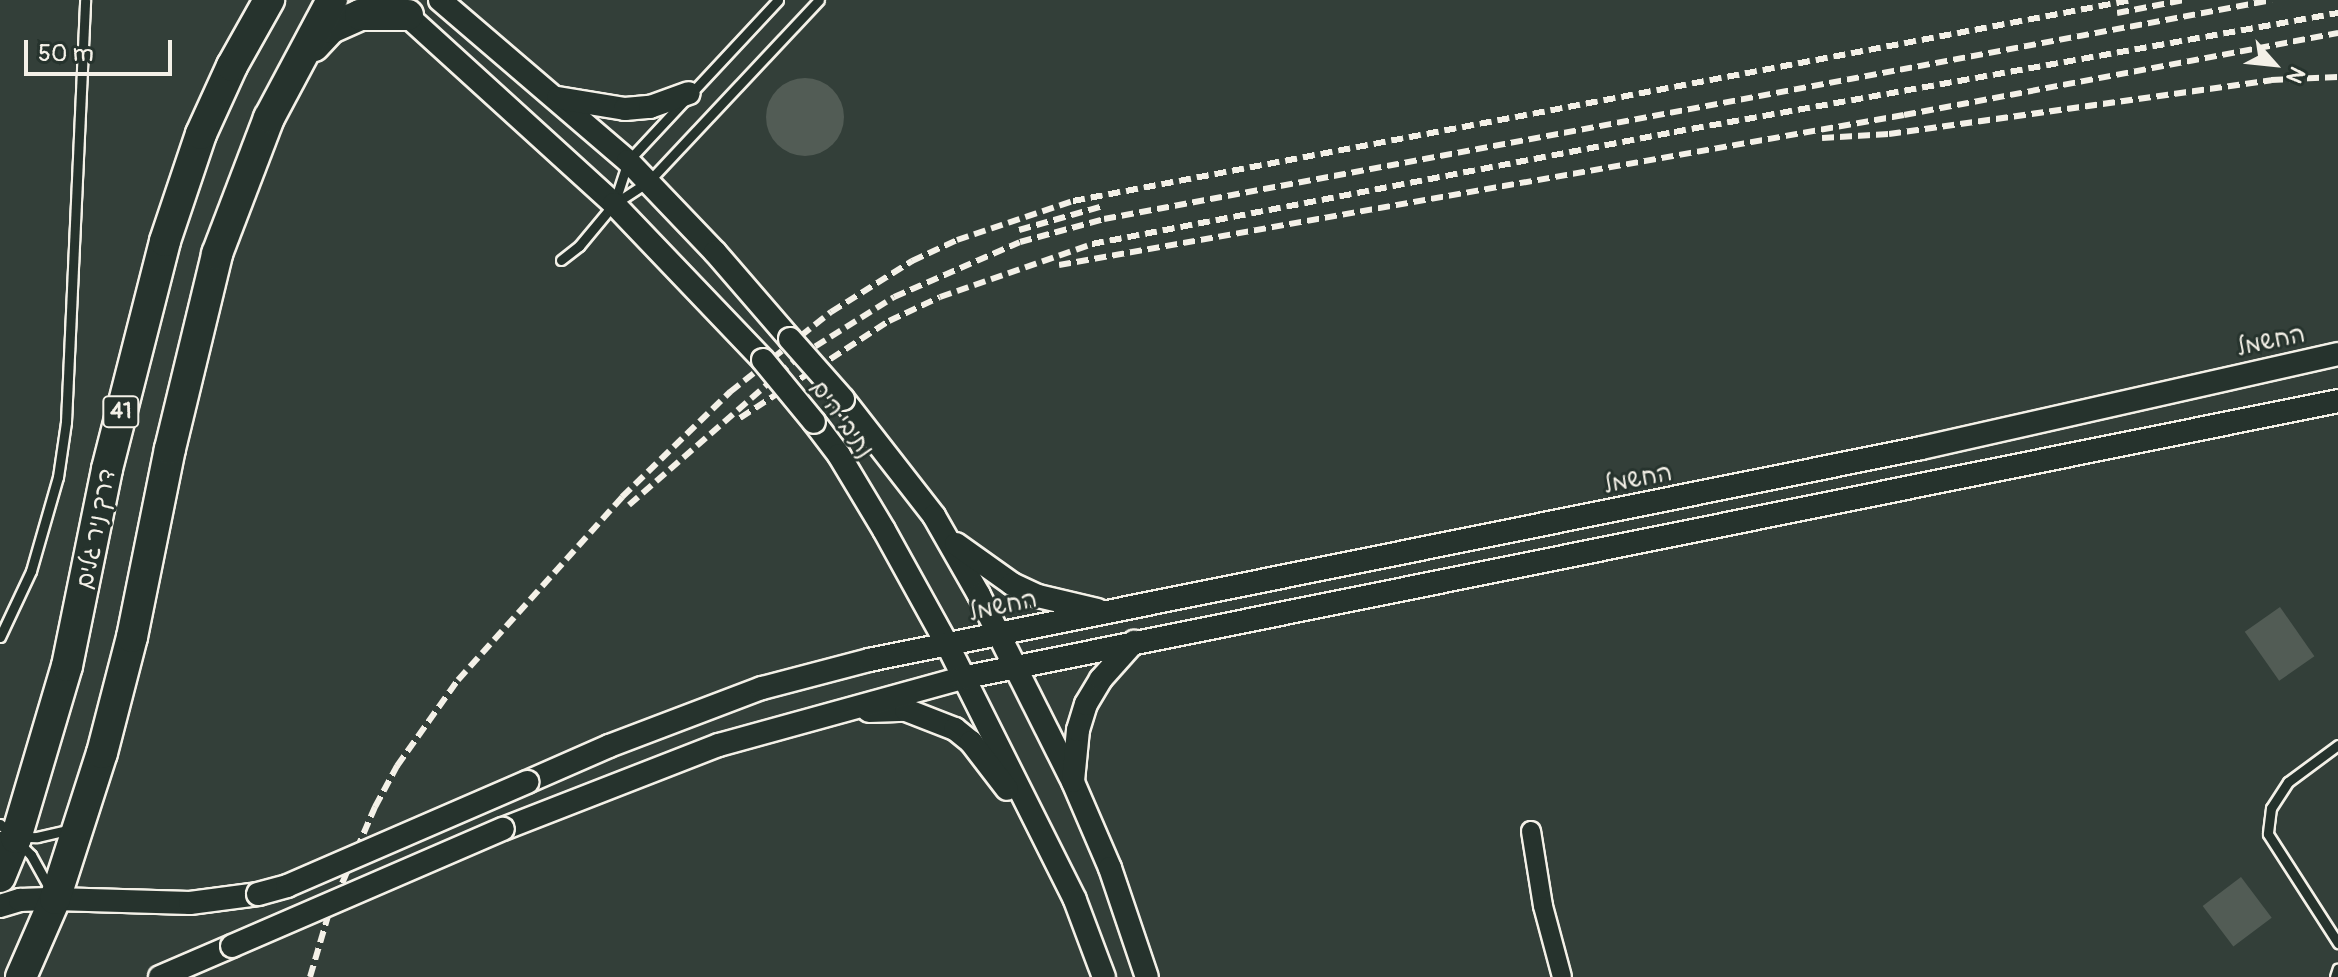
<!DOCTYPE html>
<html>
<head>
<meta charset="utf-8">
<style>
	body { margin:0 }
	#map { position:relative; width:2338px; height:977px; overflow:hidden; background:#26332d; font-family:Pangolin,"Playpen Sans Hebrew",sans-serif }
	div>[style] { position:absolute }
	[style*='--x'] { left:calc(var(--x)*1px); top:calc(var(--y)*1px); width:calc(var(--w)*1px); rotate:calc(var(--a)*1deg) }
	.built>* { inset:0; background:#333f39; transform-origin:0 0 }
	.building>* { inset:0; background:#525c55; transform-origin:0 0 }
	.round { border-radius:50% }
	.roads { filter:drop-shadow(2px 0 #f4f1e8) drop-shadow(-2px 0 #f4f1e8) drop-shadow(0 2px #f4f1e8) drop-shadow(0 -2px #f4f1e8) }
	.service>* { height:9px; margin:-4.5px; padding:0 4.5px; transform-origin:4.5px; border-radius:4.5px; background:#26332d }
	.minor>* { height:18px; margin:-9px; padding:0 9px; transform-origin:9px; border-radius:9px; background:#26332d }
	.tertiary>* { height:22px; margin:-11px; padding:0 11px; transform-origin:11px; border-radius:11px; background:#26332d }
	.trunk>* { height:30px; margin:-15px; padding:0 15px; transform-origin:15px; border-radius:15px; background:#26332d }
	.rail>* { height:6px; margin-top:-3px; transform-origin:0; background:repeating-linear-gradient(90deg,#f4f1e8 0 12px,transparent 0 18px) }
	.bridges { filter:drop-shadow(2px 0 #f4f1e8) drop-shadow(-2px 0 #f4f1e8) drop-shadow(0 2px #f4f1e8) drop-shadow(0 -2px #f4f1e8) }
	.tertiary-bridge>* { height:22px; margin:-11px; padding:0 11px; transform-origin:11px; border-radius:11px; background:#26332d }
	span { translate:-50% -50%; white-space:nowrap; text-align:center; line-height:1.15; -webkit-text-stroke:6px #26332d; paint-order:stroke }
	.shield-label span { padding:2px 6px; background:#26332d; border:2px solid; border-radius:6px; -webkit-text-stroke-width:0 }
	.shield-label { font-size:22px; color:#f4f1e8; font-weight:700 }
	.street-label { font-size:24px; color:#f4f1e8 }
	.north { position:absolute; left:2234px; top:24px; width:80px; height:80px; -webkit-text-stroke:6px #26332d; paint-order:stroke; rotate:117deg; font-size:22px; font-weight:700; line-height:32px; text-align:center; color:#f4f1e8 }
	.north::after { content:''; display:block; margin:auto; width:28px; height:36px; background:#f4f1e8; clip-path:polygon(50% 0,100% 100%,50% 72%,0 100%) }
	.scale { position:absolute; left:24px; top:40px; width:148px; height:36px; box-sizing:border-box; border:4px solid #f4f1e8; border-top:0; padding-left:10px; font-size:24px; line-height:28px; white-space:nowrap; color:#f4f1e8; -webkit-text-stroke:6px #26332d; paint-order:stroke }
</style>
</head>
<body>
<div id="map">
	<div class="built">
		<i style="left:0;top:0;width:2338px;height:977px"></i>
	</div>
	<div class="building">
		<i class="round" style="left:766px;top:78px;width:78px;height:78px"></i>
		<i style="left:2280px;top:607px;width:60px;height:43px;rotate:55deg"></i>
		<i style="left:2241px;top:877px;width:51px;height:48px;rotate:53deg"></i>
	</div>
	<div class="roads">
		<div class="service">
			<i style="--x:615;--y:201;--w:42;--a:-72"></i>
			<i style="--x:628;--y:161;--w:220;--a:-47"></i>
			<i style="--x:561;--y:260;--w:23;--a:-38"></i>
			<i style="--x:579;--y:246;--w:55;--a:-50.2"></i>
			<i style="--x:614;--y:204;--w:42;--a:-33.3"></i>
			<i style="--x:649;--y:181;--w:248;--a:-46.8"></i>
			<i style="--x:0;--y:637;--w:73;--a:-64.8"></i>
			<i style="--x:31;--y:571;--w:98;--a:-74"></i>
			<i style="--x:58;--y:477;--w:56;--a:-81.7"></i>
			<i style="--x:66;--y:422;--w:422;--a:-87.4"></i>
			<i style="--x:2338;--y:745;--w:62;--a:143.5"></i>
			<i style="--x:2288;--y:782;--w:31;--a:123"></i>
			<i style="--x:2271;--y:808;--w:26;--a:97"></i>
			<i style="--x:2268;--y:834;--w:130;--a:57.3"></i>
			<i style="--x:0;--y:824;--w:44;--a:45"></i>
			<i style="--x:31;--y:855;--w:39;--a:61"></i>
			<i style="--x:0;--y:836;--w:37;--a:2"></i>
			<i style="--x:37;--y:837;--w:35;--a:-13"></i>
			<i style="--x:2335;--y:977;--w:9;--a:-72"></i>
		</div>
		<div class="minor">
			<i style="--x:1531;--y:831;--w:76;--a:80.9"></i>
			<i style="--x:1543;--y:906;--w:73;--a:75"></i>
		</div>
		<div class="tertiary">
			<i style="--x:390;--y:0;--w:303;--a:42.3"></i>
			<i style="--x:614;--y:204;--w:216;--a:46.3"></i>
			<i style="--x:440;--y:0;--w:248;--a:40.6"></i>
			<i style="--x:628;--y:161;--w:126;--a:46.3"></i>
			<i style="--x:715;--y:252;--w:115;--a:49.2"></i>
			<i style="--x:558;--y:98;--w:68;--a:9.3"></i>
			<i style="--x:625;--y:109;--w:25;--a:-5"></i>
			<i style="--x:650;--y:107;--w:41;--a:-19.7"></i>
			<i style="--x:843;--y:399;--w:148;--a:52.1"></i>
			<i style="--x:934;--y:516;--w:91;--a:60.3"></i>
			<i style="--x:979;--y:595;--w:209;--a:63.3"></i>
			<i style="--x:1073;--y:782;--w:94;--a:66.7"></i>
			<i style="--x:1110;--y:868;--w:115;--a:71.3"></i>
			<i style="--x:814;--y:422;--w:41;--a:52.9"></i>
			<i style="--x:839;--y:455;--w:87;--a:59"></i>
			<i style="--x:884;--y:530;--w:130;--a:61.1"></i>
			<i style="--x:947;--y:644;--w:286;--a:63.4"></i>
			<i style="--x:1075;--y:900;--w:82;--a:69.4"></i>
			<i style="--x:956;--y:544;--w:69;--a:35.5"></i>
			<i style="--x:1012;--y:584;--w:29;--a:25"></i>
			<i style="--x:1038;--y:596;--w:61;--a:13.3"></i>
			<i style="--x:869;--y:711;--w:37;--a:-2"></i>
			<i style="--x:906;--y:710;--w:53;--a:21.2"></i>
			<i style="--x:955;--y:729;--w:21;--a:39"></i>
			<i style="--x:971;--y:742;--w:59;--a:52.5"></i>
			<i style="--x:1073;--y:781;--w:51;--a:-84.4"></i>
			<i style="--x:1078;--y:730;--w:27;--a:-73"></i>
			<i style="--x:1086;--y:704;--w:29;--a:-59"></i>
			<i style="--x:1101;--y:679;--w:50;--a:-48.3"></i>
			<i style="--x:527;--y:782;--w:90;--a:-23.7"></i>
			<i style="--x:609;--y:746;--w:164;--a:-20.8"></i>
			<i style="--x:762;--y:688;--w:111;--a:-14.7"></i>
			<i style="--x:869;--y:660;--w:1073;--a:-11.39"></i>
			<i style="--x:1921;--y:448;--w:427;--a:-12.7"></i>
			<i style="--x:503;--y:829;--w:232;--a:-21.3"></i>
			<i style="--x:719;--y:745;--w:252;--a:-15.4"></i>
			<i style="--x:962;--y:678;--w:1404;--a:-11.38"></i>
			<i style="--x:0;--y:906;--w:21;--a:-17"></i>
			<i style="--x:20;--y:900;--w:35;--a:-2"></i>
			<i style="--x:55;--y:899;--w:135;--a:1.7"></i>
			<i style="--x:190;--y:903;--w:69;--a:-7.5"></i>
			<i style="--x:160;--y:977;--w:78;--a:-23.3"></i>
		</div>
		<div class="trunk">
			<i style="--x:314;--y:46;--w:25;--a:-47"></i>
			<i style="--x:331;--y:28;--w:32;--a:-24"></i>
			<i style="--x:360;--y:15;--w:48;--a:0"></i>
			<i style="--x:0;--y:877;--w:42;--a:-67.7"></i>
			<i style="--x:16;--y:838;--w:179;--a:-73.5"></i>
			<i style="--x:67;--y:666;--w:201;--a:-78.5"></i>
			<i style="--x:107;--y:469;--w:235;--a:-75.7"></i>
			<i style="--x:165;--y:241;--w:113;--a:-71.4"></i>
			<i style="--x:201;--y:134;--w:75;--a:-65.5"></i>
			<i style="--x:232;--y:66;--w:76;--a:-60.7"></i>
			<i style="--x:21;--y:977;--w:85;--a:-66.4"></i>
			<i style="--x:55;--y:899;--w:153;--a:-72.2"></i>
			<i style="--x:102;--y:753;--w:120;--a:-75.5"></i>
			<i style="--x:132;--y:637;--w:192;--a:-78.6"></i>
			<i style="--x:170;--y:449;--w:201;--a:-76.4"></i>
			<i style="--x:217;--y:254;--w:146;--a:-69.1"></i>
			<i style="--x:269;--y:118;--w:134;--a:-61.9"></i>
		</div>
	</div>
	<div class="rail">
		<i style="--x:2117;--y:13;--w:68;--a:-11"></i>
		<i style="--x:1822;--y:138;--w:67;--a:-3.4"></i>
		<i style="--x:1889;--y:134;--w:386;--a:-8"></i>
		<i style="--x:2271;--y:80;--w:67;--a:-2.6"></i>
		<i style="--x:1019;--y:230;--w:87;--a:-15.9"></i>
		<i style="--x:1059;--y:265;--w:858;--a:-10.07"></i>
		<i style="--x:1904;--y:115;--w:442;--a:-10.7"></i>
		<i style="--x:740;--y:418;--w:178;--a:-33.1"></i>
		<i style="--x:889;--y:321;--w:56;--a:-25.2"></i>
		<i style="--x:940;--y:297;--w:161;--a:-19.2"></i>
		<i style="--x:1092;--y:244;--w:593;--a:-10.89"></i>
		<i style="--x:1674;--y:132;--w:675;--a:-10.16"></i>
		<i style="--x:629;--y:505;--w:227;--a:-41.1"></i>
		<i style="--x:800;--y:356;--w:111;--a:-32.1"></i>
		<i style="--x:894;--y:297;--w:137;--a:-23.6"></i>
		<i style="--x:1020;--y:242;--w:87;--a:-15.3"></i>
		<i style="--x:1104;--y:219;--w:1188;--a:-10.62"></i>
		<i style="--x:310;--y:977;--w:64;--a:-73.6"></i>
		<i style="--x:328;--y:916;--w:119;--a:-66.7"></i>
		<i style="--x:375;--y:807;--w:47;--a:-61.8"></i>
		<i style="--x:397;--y:766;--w:105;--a:-54.7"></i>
		<i style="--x:458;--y:680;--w:246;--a:-48.1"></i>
		<i style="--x:622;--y:497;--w:151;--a:-44.2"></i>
		<i style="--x:730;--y:392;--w:129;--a:-38.4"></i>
		<i style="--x:831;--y:312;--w:96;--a:-32.2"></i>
		<i style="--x:912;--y:261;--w:50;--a:-25"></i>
		<i style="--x:957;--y:240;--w:122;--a:-18.6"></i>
		<i style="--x:1073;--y:201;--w:1078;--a:-10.75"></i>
	</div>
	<div class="bridges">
		<div class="tertiary-bridge">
			<i style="--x:790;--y:339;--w:80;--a:48.5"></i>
			<i style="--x:763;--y:360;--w:80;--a:50.6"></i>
			<i style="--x:258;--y:894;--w:30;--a:-15"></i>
			<i style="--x:287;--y:886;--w:262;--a:-23.4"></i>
			<i style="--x:232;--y:946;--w:295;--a:-23.4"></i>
		</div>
	</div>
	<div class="shield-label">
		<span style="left:121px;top:412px">41</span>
	</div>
	<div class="street-label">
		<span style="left:2271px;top:341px;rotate:-12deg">החשמל</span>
		<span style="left:842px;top:419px;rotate:54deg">נתיבי הים</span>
		<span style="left:1638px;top:479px;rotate:-11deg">החשמל</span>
		<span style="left:96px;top:529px;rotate:-79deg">דרך ניר גלים</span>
		<span style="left:1003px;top:606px;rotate:-12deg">החשמל</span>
	</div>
	<div class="north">N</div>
	<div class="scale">50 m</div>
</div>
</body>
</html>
